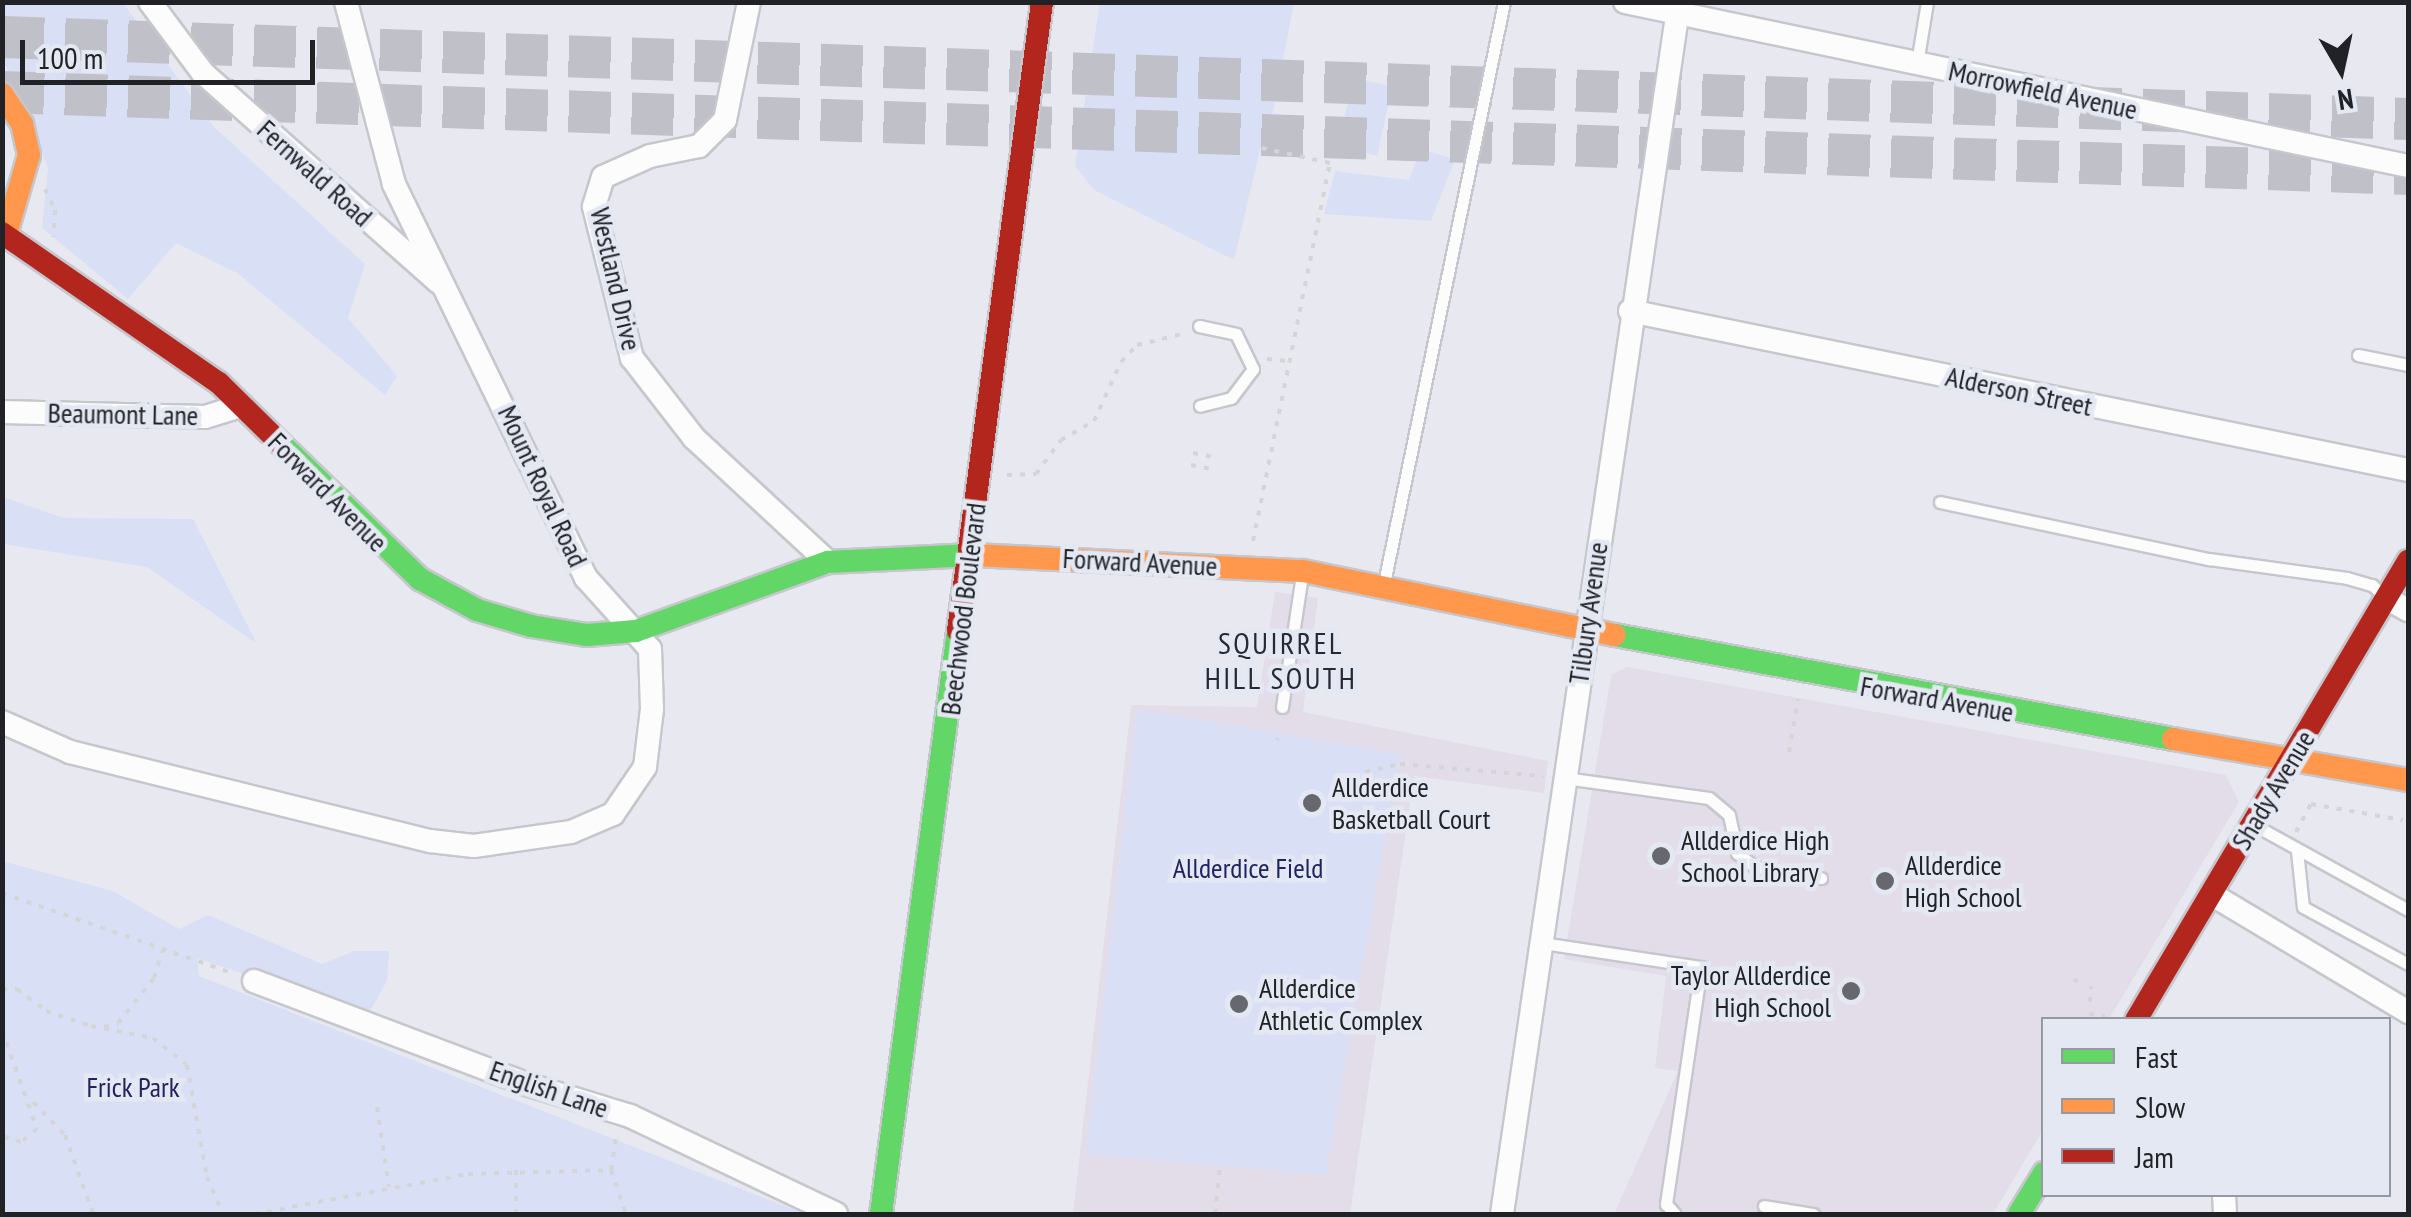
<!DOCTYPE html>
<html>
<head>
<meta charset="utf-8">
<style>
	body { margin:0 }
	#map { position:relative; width:2411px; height:1217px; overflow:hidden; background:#e8e9f0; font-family:"PT Sans Narrow",sans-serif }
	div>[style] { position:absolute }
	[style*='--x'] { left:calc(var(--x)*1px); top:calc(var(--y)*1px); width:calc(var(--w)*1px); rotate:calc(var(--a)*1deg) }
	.education>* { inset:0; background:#e3dce9 }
	.green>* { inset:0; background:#d9dff5; transform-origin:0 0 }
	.highway-tunnel>* { height:42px; margin-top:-21px; transform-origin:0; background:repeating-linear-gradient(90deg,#c0c1c8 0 42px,transparent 0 63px) }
	.path>* { height:4px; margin-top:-2px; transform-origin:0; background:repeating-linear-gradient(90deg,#d4d5d6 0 5px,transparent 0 13px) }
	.roads { filter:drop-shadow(2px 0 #c6c7cc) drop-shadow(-2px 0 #c6c7cc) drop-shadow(0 2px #c6c7cc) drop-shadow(0 -2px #c6c7cc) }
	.lane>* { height:11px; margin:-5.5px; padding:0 5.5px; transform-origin:5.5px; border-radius:5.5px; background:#fcfcfd }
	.street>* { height:22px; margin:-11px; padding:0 11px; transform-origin:11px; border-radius:11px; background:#fcfcfd }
	.fast>* { height:22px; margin:-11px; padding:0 11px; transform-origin:11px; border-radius:11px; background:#63d668 }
	.slow>* { height:22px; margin:-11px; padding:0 11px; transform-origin:11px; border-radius:11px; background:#ff974d }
	.jam>* { height:22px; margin:-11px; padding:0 11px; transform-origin:11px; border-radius:11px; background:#b3261e }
	.dots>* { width:28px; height:28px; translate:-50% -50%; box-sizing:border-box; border:5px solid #e4e8f3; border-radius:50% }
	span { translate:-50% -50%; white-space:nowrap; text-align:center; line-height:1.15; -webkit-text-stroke:9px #e4e8f3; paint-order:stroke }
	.street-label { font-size:28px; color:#212226 }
	.poi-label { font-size:28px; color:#212226 }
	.left { translate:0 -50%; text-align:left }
	.right { translate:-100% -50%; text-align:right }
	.park-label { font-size:28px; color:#1d2461 }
	.neighbourhood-label { font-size:30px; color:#272932; letter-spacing:2.5px }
	.frame { position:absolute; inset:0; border:5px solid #212226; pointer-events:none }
	.legend { position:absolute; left:2041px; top:1017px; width:350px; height:180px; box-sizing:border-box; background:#e4e8f3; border:2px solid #9699a1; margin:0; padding:12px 18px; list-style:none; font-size:30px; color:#212226 }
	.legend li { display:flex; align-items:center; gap:20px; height:50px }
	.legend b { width:50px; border:2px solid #9699a1 }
	.north { position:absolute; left:2291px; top:20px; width:100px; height:100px; -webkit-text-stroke:8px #e4e8f3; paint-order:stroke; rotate:171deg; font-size:28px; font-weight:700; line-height:40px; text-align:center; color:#212226 }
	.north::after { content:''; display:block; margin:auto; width:35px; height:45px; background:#212226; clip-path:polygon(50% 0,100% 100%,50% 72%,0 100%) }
	.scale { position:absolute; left:20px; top:40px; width:295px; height:45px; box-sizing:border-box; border:5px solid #212226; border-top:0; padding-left:12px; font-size:30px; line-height:35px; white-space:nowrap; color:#212226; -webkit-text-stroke:8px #e4e8f3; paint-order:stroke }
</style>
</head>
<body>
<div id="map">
	<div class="education">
		<i style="clip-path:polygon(1275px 592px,1318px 598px,1303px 712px,1548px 761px,1544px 793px,1414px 776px,1350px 1214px,1073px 1214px,1131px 705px,1257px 707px)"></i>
		<i style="clip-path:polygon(1627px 667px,2226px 775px,2239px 802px,2109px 1019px,2044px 1020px,2043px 1130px,1993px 1214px,1614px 1214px,1678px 1071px,1655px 1068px,1666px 976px,1564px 959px,1611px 675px)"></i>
	</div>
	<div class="green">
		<i style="clip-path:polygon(1100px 2px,1294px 3px,1268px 137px,1263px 137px,1234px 260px,1094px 190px,1075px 166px)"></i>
		<i style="clip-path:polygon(3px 3px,123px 3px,214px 127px,365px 264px,348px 318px,397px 376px,385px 395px,237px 273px,176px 243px,128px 299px,42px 228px,48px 167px,3px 59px)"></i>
		<i style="left:1353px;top:78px;width:40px;height:71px;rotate:12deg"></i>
		<i style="clip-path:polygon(1421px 149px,1455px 159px,1431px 221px,1324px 214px,1335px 171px,1409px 180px)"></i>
		<i style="clip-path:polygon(3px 497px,64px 518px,193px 519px,257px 644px,147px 567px,3px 544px)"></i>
		<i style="clip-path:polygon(1137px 709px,1400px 754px,1326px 1175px,1086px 1154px)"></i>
		<i style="clip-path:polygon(2px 861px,113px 891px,179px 929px,208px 915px,322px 964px,354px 951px,389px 951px,387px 981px,367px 1016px,197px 958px,199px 976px,805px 1214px,3px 1214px)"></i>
	</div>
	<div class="highway-tunnel">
		<i style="--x:2;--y:37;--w:2407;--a:1.95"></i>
		<i style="--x:2;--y:92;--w:2407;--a:1.95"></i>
	</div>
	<div class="path">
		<i style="--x:45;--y:189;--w:23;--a:65"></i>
		<i style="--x:55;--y:210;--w:27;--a:94"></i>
		<i style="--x:1267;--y:359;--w:20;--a:6"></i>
		<i style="--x:1193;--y:453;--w:25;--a:11"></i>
		<i style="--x:1191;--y:465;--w:26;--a:11"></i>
		<i style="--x:1007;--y:475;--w:29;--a:-2"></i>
		<i style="--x:1036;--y:474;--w:42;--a:-53.7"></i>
		<i style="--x:1061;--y:440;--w:38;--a:-30"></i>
		<i style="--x:1094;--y:421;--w:65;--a:-65.4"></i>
		<i style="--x:1121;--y:362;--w:23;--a:-47"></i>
		<i style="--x:1137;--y:345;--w:50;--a:-13.8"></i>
		<i style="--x:1253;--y:541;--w:386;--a:-78.5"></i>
		<i style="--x:1330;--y:163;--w:70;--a:-167.6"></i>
		<i style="--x:1277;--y:740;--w:2;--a:-63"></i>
		<i style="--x:1789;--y:752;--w:54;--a:-80.4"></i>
		<i style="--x:1365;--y:772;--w:36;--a:-13"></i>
		<i style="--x:1400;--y:764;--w:144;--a:4.8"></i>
		<i style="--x:2296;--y:832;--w:32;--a:-62"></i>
		<i style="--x:2311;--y:804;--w:93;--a:9.9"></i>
		<i style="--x:2;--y:893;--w:247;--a:19.2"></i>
		<i style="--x:2073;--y:980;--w:13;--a:9"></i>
		<i style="--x:2;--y:989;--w:15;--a:0"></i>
		<i style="--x:17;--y:989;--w:36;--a:37"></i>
		<i style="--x:46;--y:1011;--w:47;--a:18.4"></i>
		<i style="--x:91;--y:1026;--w:63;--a:11"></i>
		<i style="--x:153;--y:1038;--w:43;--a:38.5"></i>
		<i style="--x:187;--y:1065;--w:114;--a:79.9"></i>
		<i style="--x:207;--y:1177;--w:40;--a:66.6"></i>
		<i style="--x:2090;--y:1002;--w:16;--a:-86"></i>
		<i style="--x:2089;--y:1014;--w:16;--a:7"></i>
		<i style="--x:104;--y:1027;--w:15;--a:-16"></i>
		<i style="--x:118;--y:1023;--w:58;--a:-51.3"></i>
		<i style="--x:154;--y:978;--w:28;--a:-73"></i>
		<i style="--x:2;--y:1030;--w:105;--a:70.5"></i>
		<i style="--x:37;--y:1129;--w:21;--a:141"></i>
		<i style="--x:21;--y:1142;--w:20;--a:-162"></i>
		<i style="--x:33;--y:1102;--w:46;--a:45.9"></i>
		<i style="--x:65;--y:1135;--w:84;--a:70.5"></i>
		<i style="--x:377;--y:1107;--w:81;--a:81.5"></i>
		<i style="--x:611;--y:1170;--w:38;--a:-81"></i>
		<i style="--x:254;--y:1214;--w:218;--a:-10.6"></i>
		<i style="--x:468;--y:1174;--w:143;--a:-1.6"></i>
		<i style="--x:611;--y:1170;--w:46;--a:71.2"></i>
		<i style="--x:516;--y:1214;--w:44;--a:-90"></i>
		<i style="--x:1215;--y:1214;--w:47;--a:-83.9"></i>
	</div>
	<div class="roads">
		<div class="lane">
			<i style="--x:1917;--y:63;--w:62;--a:-80.7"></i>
			<i style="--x:1199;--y:326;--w:38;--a:12"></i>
			<i style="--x:1236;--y:334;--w:39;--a:64"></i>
			<i style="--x:1253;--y:369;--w:36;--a:127"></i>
			<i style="--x:1231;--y:398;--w:32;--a:166"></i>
			<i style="--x:2358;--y:355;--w:51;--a:11.3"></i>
			<i style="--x:1940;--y:502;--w:275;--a:12"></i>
			<i style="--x:2209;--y:559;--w:139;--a:7.8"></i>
			<i style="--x:2347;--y:578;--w:26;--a:16"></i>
			<i style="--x:2372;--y:585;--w:15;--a:42"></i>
			<i style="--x:1384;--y:583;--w:593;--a:-78.33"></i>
			<i style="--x:1282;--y:707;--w:134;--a:-81.4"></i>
			<i style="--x:1565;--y:778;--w:145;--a:7.9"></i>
			<i style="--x:1709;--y:798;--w:26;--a:40"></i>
			<i style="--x:1729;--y:815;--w:39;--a:78"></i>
			<i style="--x:1737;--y:853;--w:23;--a:38"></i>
			<i style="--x:1755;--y:867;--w:67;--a:9.5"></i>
			<i style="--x:2256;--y:826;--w:174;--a:28.9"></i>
			<i style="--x:2297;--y:851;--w:56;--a:83.9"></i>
			<i style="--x:2303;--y:907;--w:119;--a:28.5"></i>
			<i style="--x:1542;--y:943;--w:161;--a:8.6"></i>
			<i style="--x:1701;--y:967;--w:240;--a:98.4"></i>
			<i style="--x:1666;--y:1204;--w:13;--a:48"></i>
			<i style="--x:1764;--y:1206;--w:50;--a:9.3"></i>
		</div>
		<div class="street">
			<i style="--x:150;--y:2;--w:89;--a:53.3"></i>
			<i style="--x:203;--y:73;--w:314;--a:41.6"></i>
			<i style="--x:749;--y:2;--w:120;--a:101.5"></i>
			<i style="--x:725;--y:120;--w:37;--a:135"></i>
			<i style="--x:699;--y:146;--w:50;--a:168.5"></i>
			<i style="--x:650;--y:156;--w:51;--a:155.9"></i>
			<i style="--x:603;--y:177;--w:31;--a:107"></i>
			<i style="--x:594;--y:207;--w:156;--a:75.9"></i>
			<i style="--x:632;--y:358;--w:101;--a:52.2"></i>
			<i style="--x:694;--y:438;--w:183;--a:42.8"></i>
			<i style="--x:1625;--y:2;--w:800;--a:11.83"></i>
			<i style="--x:1630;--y:311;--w:794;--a:11.55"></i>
			<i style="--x:2;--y:412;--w:203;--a:1.4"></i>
			<i style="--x:205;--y:417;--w:39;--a:-17"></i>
			<i style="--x:2386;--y:598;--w:25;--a:29"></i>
			<i style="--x:2;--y:722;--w:74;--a:23.8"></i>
			<i style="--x:70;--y:752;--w:371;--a:13.9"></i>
			<i style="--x:430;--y:841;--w:44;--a:6.5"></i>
			<i style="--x:474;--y:846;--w:98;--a:-8.2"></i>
			<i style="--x:571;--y:832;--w:46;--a:-23.2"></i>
			<i style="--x:613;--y:814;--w:57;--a:-55.8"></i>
			<i style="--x:645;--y:767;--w:58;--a:-83.1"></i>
			<i style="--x:652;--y:709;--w:60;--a:-91.9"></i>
			<i style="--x:650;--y:649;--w:96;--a:-132"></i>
			<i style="--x:586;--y:578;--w:438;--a:-116"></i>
			<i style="--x:394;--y:184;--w:188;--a:-104.8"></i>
			<i style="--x:2211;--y:894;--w:230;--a:30.9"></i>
			<i style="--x:254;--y:981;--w:291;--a:20.7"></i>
			<i style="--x:526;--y:1084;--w:109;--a:17.1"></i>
			<i style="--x:630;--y:1116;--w:228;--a:25.4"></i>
			<i style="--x:2224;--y:1194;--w:20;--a:87"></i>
			<i style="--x:1502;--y:1214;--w:1225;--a:-81.69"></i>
		</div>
		<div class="fast">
			<i style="--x:279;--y:442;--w:197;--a:44.2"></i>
			<i style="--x:420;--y:579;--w:65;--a:28.5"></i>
			<i style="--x:477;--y:610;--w:56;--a:16.5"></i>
			<i style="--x:531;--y:626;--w:57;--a:9.1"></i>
			<i style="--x:587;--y:635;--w:49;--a:-4.7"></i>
			<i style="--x:636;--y:631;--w:204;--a:-19.8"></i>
			<i style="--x:828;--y:562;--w:145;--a:-2.8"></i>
			<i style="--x:1615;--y:635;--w:568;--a:10.56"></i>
			<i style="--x:881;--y:1214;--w:588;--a:-82.48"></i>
			<i style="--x:2019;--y:1214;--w:48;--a:-58.6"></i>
		</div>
		<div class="slow">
			<i style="--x:2;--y:94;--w:36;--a:56"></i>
			<i style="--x:22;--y:124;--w:32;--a:77"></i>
			<i style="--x:29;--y:155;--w:82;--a:106.2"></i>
			<i style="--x:973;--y:555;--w:330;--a:2.8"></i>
			<i style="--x:1303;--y:571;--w:318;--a:11.6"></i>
			<i style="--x:2173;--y:739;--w:239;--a:9.9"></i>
		</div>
		<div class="jam">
			<i style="--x:2;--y:233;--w:264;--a:34.7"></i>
			<i style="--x:219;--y:383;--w:84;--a:44.5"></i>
			<i style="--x:958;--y:631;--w:635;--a:-82.39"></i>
			<i style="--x:2136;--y:1020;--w:534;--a:-59.35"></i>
		</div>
	</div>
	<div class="dots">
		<i style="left:1312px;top:803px;background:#67686d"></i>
		<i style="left:1661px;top:856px;background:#67686d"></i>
		<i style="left:1885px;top:881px;background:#67686d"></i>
		<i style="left:1851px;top:991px;background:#67686d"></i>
		<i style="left:1239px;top:1004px;background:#67686d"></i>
	</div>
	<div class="street-label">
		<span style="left:2043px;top:90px;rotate:12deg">Morrowfield Avenue</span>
		<span style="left:315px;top:173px;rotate:42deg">Fernwald Road</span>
		<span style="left:616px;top:279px;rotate:77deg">Westland Drive</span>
		<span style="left:2019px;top:391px;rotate:12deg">Alderson Street</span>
		<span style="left:123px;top:414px;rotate:1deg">Beaumont Lane</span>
		<span style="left:543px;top:486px;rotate:65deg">Mount Royal Road</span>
		<span style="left:328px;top:492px;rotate:45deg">Forward Avenue</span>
		<span style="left:1140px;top:562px;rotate:3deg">Forward Avenue</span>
		<span style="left:963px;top:609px;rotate:-83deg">Beechwood Boulevard</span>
		<span style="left:1588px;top:613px;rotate:-82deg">Tilbury Avenue</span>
		<span style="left:1937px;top:699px;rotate:10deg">Forward Avenue</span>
		<span style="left:2273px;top:790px;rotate:-59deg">Shady Avenue</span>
		<span style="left:549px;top:1089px;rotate:19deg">English Lane</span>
	</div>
	<div class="poi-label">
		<span class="left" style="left:1332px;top:803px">Allderdice<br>Basketball Court</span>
		<span class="left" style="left:1681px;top:856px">Allderdice High<br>School Library</span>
		<span class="left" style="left:1905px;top:881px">Allderdice<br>High School</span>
		<span class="right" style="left:1831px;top:991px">Taylor Allderdice<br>High School</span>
		<span class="left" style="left:1259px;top:1004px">Allderdice<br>Athletic Complex</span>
	</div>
	<div class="park-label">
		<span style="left:1248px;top:868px">Allderdice Field</span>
		<span style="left:133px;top:1087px">Frick Park</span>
	</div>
	<div class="neighbourhood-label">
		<span style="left:1281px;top:660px">SQUIRREL<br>HILL SOUTH</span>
	</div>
	<div class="frame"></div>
	<ul class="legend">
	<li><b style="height:12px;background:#63d668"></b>Fast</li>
	<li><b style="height:12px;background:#ff974d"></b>Slow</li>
	<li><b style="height:12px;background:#b3261e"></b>Jam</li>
	</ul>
	<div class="north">N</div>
	<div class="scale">100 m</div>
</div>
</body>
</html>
